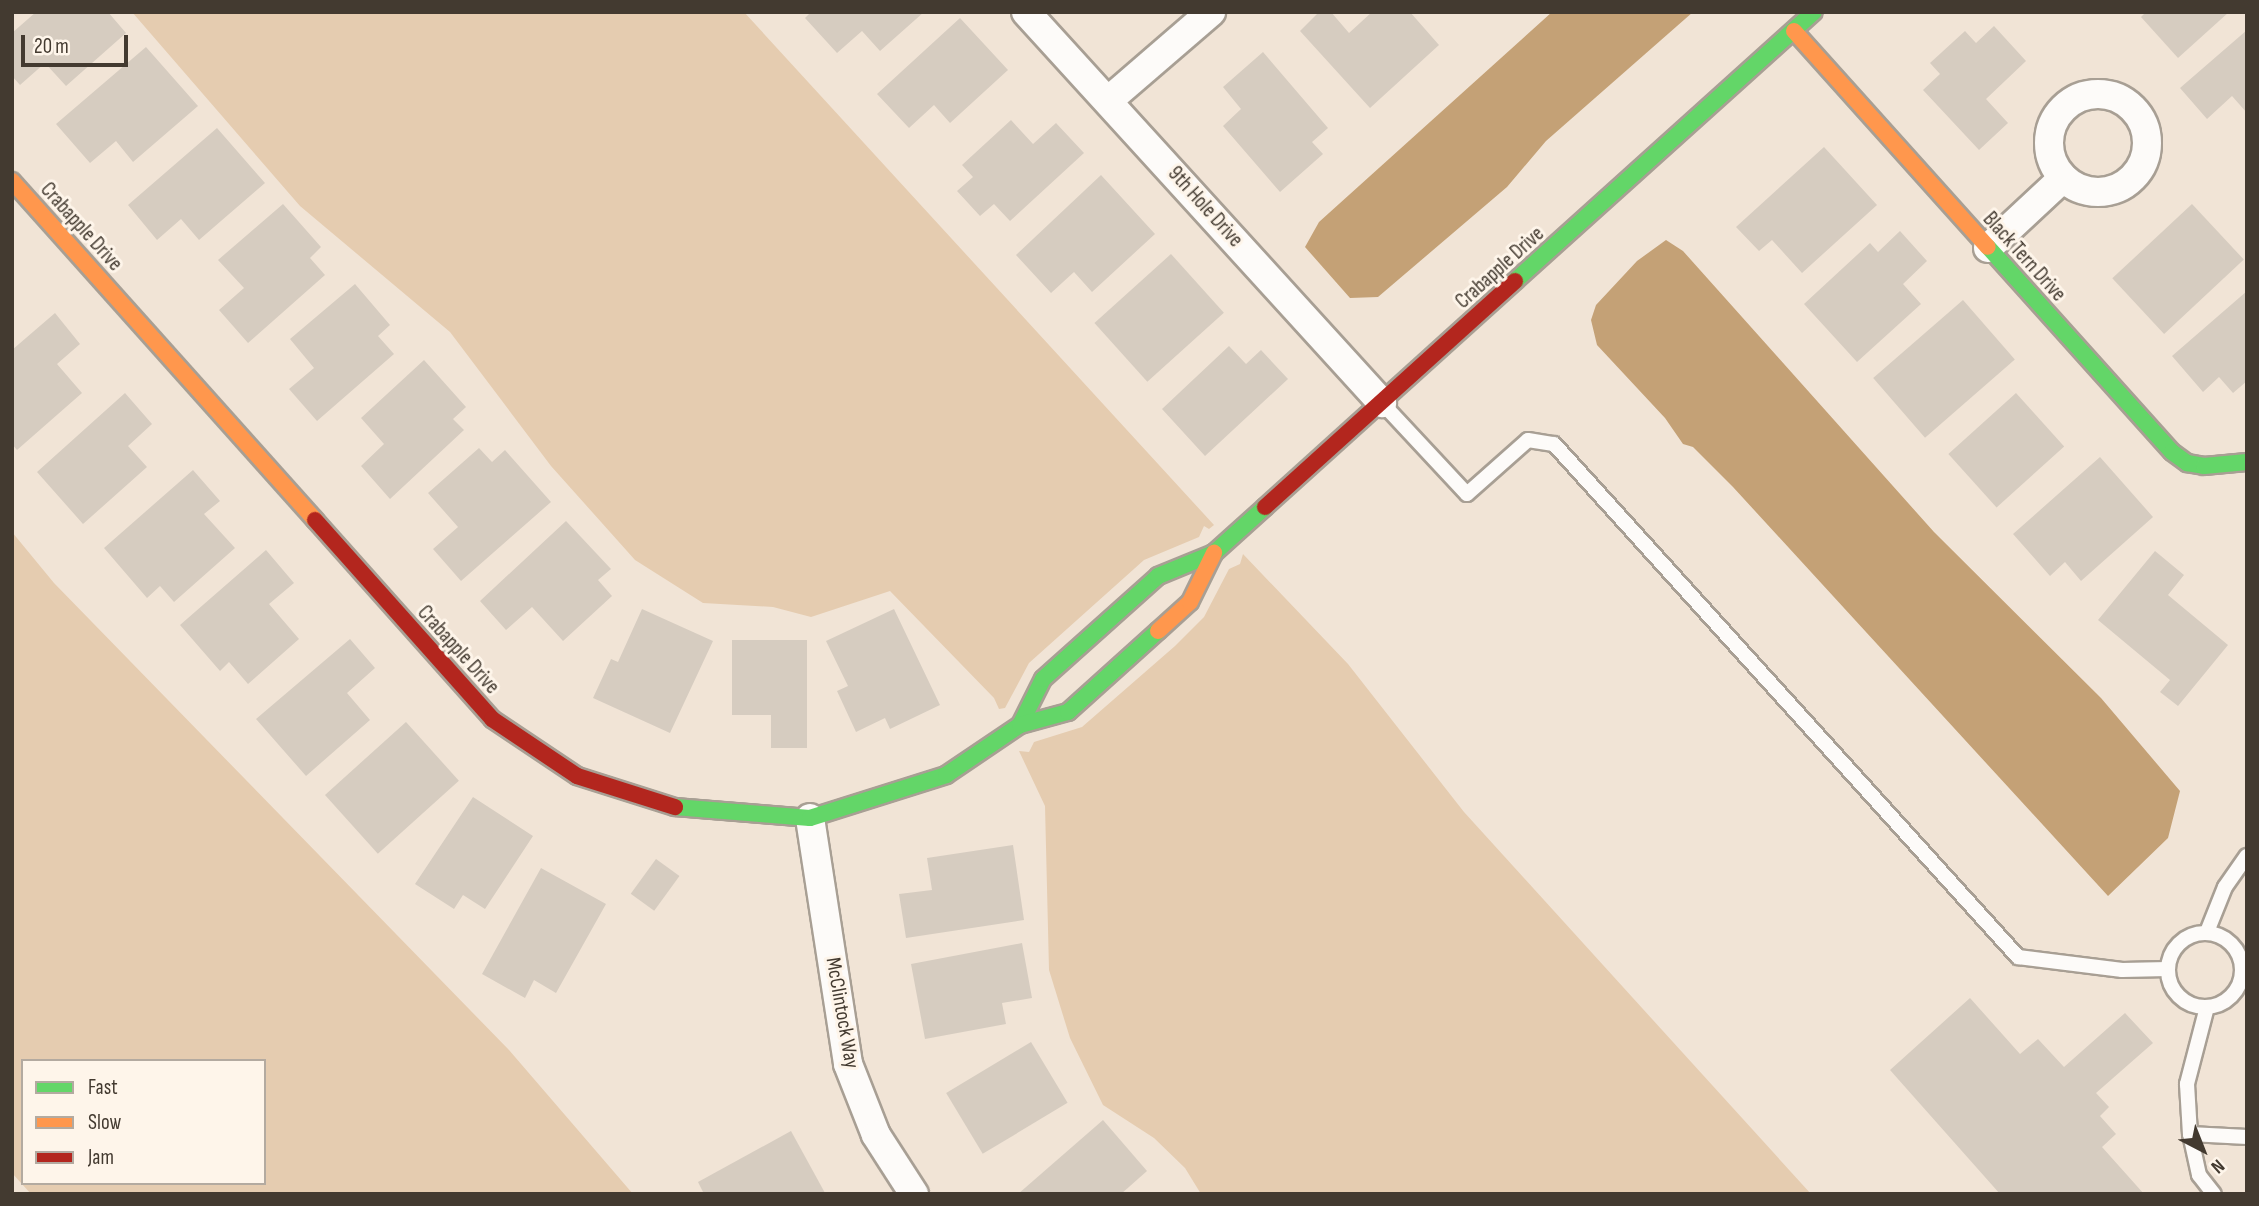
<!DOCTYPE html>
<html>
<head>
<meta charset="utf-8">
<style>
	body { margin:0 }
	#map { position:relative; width:2259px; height:1206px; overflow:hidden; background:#f1e4d6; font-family:"Sofia Sans Condensed",sans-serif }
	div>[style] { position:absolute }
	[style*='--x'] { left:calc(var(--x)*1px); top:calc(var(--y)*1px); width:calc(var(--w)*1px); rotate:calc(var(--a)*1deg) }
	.green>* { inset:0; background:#e5ccb0 }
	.water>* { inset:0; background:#c4a176 }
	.building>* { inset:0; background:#d6ccc0; transform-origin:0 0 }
	.roads { filter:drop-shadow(2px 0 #a89f94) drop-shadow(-2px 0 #a89f94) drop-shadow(0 2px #a89f94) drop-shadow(0 -2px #a89f94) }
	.lane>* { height:14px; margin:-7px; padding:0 7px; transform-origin:7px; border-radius:7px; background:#fdfbf9 }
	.lane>.ring { margin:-7px; padding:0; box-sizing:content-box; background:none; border:14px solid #fdfbf9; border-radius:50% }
	.street>* { height:28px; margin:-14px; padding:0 14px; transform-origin:14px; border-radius:14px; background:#fdfbf9 }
	.street>.ring { margin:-14px; padding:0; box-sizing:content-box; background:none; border:28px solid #fdfbf9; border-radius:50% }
	.fast>* { height:16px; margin:-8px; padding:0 8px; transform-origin:8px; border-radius:8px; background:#63d668 }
	.slow>* { height:16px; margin:-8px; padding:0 8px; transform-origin:8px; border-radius:8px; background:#ff974d }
	.jam>* { height:16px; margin:-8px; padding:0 8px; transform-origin:8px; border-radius:8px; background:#b3261e }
	span { translate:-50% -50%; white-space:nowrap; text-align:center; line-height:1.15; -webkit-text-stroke:6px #fef5ea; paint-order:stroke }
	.street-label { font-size:21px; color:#433a30 }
	.frame { position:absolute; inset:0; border:14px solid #433a30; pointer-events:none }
	.legend { position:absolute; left:21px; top:1059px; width:245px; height:126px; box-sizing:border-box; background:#fef5ea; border:2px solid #b3aaa0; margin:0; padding:9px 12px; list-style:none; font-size:21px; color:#433a30 }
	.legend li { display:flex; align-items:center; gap:14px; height:35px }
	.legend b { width:35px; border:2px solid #b3aaa0 }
	.north { position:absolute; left:2168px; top:1115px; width:70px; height:70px; -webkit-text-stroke:5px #fef5ea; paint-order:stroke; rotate:138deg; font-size:19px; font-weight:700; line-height:28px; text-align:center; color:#433a30 }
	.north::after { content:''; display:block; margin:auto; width:24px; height:32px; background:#433a30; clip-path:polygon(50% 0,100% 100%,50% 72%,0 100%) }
	.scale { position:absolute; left:21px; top:35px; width:107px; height:32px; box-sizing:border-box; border:4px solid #433a30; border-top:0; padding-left:9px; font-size:21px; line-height:24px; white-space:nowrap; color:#433a30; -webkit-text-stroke:5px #fef5ea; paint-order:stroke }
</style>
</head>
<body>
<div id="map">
	<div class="green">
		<i style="clip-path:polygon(132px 12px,744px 12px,1214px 525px,1209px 529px,1204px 526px,1199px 537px,1144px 560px,1029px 663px,1005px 708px,999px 709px,994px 698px,890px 591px,811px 617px,773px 607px,703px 603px,635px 560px,551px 466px,450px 332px,300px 206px)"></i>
		<i style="clip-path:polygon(evenodd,12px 532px,54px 583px,509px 1050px,633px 1194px,31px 1194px,12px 1173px,12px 532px,23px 1061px,264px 1061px,264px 1183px,23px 1183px,23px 1061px)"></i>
		<i style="clip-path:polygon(1243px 554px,1348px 664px,1464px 812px,1811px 1194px,1201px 1194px,1185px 1168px,1154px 1138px,1103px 1105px,1070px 1038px,1049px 970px,1045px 806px,1019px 751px,1029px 752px,1034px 742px,1082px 727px,1175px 646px,1204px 617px,1229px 569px,1240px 564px)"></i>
	</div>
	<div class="water">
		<i style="clip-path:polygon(1552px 12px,1693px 12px,1546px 141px,1507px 187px,1378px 297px,1350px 298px,1305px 247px,1319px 222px)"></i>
		<i style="clip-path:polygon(1666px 240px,1683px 251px,1934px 532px,2101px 698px,2180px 791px,2168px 838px,2108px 896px,1733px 487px,1693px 447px,1683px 444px,1665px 418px,1597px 345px,1591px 320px,1596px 305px,1637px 261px)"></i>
	</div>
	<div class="building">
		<i style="clip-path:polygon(36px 12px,108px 12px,126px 33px,66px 86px,45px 63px,20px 85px,12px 76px,12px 33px)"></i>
		<i style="clip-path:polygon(811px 12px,924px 12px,880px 51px,862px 31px,837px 53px,805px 18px)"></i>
		<i style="clip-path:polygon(1319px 12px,1331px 12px,1349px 33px,1372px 12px,1410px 12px,1439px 45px,1370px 108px,1300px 31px)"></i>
		<i style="clip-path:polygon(2146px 12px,2229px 12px,2178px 58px,2141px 17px)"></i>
		<i style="clip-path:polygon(960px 18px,1008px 70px,950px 123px,934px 105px,909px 128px,877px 94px)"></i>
		<i style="clip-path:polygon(1994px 26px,2026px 61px,1986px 99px,2008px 123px,1979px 150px,1923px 90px,1940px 74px,1930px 63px,1965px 31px,1976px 43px)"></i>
		<i style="clip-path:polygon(2247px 30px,2247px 113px,2232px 96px,2207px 119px,2180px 88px)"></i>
		<i style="clip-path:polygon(146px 47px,198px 106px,133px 162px,116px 141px,90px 163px,56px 124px)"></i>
		<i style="clip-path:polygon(1263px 52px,1328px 128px,1312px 142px,1323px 154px,1280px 192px,1223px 126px,1241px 109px,1223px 87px)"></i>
		<i style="clip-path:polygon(1011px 120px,1033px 144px,1056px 123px,1084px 153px,1010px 221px,994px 204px,980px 216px,957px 191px,973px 177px,962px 165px)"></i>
		<i style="clip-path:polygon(217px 128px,265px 183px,199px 240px,181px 219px,157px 240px,128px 205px)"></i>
		<i style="clip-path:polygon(1824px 147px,1877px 205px,1802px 273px,1772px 240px,1759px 251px,1736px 227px)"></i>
		<i style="clip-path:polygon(1101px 175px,1155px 234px,1092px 292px,1074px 272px,1051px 293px,1016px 255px)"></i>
		<i style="clip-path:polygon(283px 204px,321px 247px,310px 258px,325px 275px,248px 343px,219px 310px,244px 288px,218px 260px)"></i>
		<i style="left:2192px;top:204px;width:76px;height:109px;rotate:47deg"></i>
		<i style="clip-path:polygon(1900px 231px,1927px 261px,1903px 284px,1921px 304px,1857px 362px,1804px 304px,1870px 243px,1878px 252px)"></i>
		<i style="left:1171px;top:254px;width:79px;height:103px;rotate:48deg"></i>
		<i style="clip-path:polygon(355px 284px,390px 325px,378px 336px,394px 354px,317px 421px,289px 389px,314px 368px,290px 339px)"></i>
		<i style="clip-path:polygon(2247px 291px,2247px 381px,2233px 393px,2219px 377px,2203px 392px,2172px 356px)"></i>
		<i style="left:1963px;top:300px;width:79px;height:119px;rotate:49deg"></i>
		<i style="clip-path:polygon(55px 313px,80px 344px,57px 364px,82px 393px,17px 450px,12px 444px,12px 350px)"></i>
		<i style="clip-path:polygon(1229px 346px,1246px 364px,1261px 350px,1288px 379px,1205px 456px,1162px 409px)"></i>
		<i style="clip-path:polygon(424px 360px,466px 407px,453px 419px,464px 430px,390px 499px,361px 466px,384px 444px,361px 418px)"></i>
		<i style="clip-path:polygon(125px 393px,152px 424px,128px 446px,147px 467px,83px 524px,37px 472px)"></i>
		<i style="left:2016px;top:393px;width:72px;height:91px;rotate:48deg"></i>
		<i style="clip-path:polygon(479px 448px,492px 462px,505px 450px,551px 502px,461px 581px,433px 549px,458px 527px,428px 493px)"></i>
		<i style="clip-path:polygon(2100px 457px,2153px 517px,2081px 581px,2065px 562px,2050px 576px,2013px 534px)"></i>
		<i style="clip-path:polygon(193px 470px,220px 501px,204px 514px,235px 548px,174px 602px,160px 586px,147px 598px,104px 548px)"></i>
		<i style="clip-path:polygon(566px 521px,611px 569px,598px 580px,612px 596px,563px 641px,532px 607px,506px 630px,480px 601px)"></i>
		<i style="clip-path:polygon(266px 550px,294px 583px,269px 604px,299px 639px,248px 684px,229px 662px,220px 671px,180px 625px)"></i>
		<i style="clip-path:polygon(2155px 551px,2184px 575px,2168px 595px,2228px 645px,2178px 706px,2160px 692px,2170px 680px,2098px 620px)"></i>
		<i style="clip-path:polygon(642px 609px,713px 641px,670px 733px,593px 698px,611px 659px,618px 662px)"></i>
		<i style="clip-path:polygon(894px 609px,940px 705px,890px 729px,885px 718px,856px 732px,837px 691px,848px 686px,826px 641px)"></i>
		<i style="clip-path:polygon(350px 639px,375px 668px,347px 693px,370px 720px,306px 776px,256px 719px)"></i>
		<i style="clip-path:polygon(732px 640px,807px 640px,807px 748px,771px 748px,771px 715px,732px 715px)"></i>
		<i style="left:406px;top:722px;width:79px;height:109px;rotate:48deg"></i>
		<i style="clip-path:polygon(473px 797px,533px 836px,485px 909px,463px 895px,454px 909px,415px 884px)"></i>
		<i style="clip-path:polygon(1013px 845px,1024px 920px,906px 938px,899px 894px,932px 890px,927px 858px)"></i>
		<i style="left:656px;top:859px;width:29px;height:43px;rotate:36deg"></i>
		<i style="clip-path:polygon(541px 868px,606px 904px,556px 993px,534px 980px,525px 998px,482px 974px)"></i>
		<i style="clip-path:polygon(1022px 943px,1032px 998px,1002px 1003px,1006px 1024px,925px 1039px,911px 964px)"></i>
		<i style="clip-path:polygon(1970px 998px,2020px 1054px,2038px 1039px,2064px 1067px,2125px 1013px,2153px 1043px,2096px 1093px,2109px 1107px,2100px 1116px,2116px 1134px,2102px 1147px,2144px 1194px,2000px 1194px,1890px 1070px)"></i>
		<i style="left:1031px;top:1042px;width:71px;height:99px;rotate:59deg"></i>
		<i style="clip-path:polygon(1103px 1120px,1147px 1171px,1121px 1194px,1018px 1194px)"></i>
		<i style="clip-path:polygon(791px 1131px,825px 1193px,704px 1194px,698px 1182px)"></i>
	</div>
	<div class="roads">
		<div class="lane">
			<i style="--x:1383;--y:404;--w:123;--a:47"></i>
			<i style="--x:1467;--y:494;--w:81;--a:-41.5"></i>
			<i style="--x:1528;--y:440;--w:26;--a:9"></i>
			<i style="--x:1554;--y:444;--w:692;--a:47.87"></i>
			<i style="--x:2018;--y:957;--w:105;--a:7.1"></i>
			<i style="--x:2122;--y:970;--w:46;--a:-1.2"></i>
			<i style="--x:2207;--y:932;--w:48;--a:-68.2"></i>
			<i style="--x:2225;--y:887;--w:38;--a:-55"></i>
			<i class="ring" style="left:2168px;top:933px;width:60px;height:60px"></i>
			<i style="--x:2207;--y:1007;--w:80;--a:104.6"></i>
			<i style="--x:2187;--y:1084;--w:50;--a:86.6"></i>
			<i style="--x:2190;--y:1134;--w:42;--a:77.6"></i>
			<i style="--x:2199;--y:1175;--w:24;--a:52"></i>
			<i style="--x:2190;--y:1134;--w:57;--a:3"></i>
		</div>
		<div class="street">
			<i style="--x:1026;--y:12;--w:529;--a:47.68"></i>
			<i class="ring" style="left:2049px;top:94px;width:70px;height:70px"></i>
			<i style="--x:1109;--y:100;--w:135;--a:-40.8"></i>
			<i style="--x:1988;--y:248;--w:103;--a:-43"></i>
			<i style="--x:810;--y:818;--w:249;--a:81.2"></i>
			<i style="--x:848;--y:1064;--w:76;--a:68.5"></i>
			<i style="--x:876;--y:1135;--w:70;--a:57.2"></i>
		</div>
		<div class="fast">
			<i style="--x:1988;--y:247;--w:275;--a:48.1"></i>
			<i style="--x:2172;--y:452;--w:19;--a:36"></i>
			<i style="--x:2187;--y:463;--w:17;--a:10"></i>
			<i style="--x:2204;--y:466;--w:43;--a:-5.3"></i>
			<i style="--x:1515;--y:281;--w:402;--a:-42"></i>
			<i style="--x:1020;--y:725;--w:51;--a:-63.4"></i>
			<i style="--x:1043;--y:679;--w:154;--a:-41.8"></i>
			<i style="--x:1158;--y:576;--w:61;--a:-22.3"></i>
			<i style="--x:1214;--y:553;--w:69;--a:-42"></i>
			<i style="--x:675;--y:807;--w:135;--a:4.7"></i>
			<i style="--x:810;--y:818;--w:143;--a:-17.5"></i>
			<i style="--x:946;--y:775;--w:89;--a:-34"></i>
			<i style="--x:1020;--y:725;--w:50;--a:-15.2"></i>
			<i style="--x:1068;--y:712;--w:121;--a:-42"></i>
		</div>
		<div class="slow">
			<i style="--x:1794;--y:31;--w:290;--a:48.1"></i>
			<i style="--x:12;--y:181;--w:455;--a:48.2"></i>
			<i style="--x:1158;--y:631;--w:43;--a:-42.2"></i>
			<i style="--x:1190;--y:602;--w:55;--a:-63.9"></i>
		</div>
		<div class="jam">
			<i style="--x:1265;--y:507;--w:337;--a:-42.1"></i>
			<i style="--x:315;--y:520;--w:266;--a:48.3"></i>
			<i style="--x:492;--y:719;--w:102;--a:33.8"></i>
			<i style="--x:577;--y:776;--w:103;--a:17.6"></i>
		</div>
	</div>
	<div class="street-label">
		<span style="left:1205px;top:207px;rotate:48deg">9th Hole Drive</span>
		<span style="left:81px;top:227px;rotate:48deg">Crabapple Drive</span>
		<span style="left:2024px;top:257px;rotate:48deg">Black Tern Drive</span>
		<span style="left:1500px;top:268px;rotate:-42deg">Crabapple Drive</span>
		<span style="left:458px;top:650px;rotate:48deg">Crabapple Drive</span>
		<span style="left:842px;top:1013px;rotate:80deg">McClintock Way</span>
	</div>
	<div class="frame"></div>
	<ul class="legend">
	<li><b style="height:9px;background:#63d668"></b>Fast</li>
	<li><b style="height:9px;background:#ff974d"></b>Slow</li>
	<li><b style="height:9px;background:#b3261e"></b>Jam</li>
	</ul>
	<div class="north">N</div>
	<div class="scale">20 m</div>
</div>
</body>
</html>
